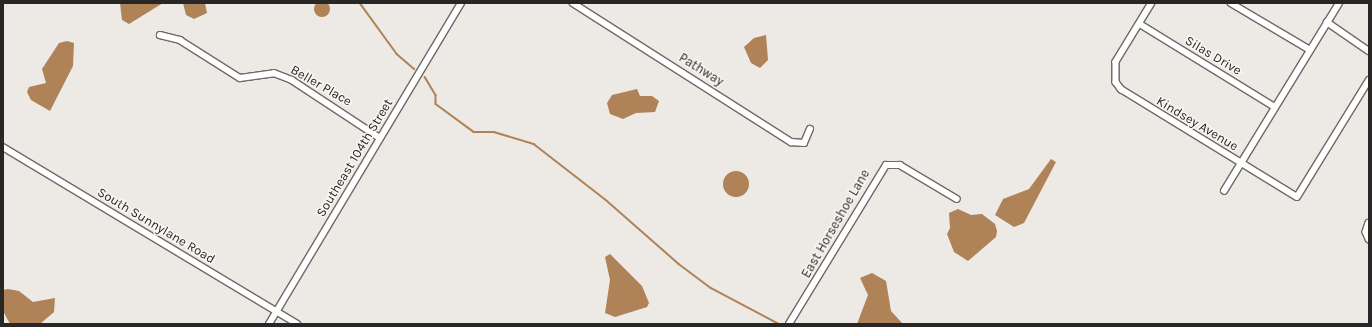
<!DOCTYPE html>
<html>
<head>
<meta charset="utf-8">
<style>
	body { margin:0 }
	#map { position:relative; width:1372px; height:327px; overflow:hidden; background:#ede9e5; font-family:Karla,sans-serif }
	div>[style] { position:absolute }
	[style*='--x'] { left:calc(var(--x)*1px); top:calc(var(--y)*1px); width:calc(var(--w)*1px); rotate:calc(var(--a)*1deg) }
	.water>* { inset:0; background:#af8257 }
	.round { border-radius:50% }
	.stream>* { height:1.5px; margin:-0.75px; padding:0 0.75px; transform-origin:0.75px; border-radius:0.75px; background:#af8257 }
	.roads { filter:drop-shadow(1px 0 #6d6a66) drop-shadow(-1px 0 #6d6a66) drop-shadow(0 1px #6d6a66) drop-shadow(0 -1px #6d6a66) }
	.minor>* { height:5.5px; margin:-2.75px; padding:0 2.75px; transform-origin:2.75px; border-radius:2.75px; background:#fff }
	span { translate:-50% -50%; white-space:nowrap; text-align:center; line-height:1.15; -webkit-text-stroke:3px #faf6f2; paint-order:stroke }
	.street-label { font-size:13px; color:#282725 }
	.frame { position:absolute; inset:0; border:4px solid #282725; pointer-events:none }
</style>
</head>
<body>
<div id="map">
	<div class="water">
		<i class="round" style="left:314px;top:1px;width:16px;height:16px"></i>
		<i style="clip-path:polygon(120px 3px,163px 3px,129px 24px,122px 20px)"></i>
		<i style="clip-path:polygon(183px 3px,205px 3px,207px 13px,194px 19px,186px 15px)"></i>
		<i style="clip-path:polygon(766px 35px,768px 60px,760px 68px,751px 63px,744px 47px,754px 38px)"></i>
		<i style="clip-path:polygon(67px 41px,74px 43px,73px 66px,50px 111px,31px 100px,27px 92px,29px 87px,46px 83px,42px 69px,59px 43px)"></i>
		<i style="clip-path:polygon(637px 89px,640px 96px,652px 96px,659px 101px,655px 112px,636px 113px,623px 119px,610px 114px,607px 103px,612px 95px)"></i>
		<i style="clip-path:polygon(1051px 159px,1056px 162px,1024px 223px,1014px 227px,995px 215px,1003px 199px,1029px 189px)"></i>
		<i class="round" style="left:723px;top:171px;width:26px;height:26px"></i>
		<i style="clip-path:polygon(958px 209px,971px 215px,982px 214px,995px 224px,997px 231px,996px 237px,968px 261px,954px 252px,947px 234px,950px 228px,949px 213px)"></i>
		<i style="clip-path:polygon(610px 254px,642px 286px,649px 303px,647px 307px,615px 317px,605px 313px,610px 280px,605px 257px)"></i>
		<i style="clip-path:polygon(872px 273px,886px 281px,891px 311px,903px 324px,857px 324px,868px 295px,860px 278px)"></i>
		<i style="clip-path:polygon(8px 289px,19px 291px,33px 302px,55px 298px,54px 312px,40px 324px,10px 324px,3px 311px,3px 290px)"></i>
	</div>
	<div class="stream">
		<i style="--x:360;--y:3;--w:63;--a:54"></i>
		<i style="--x:397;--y:54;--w:23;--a:41"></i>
		<i style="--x:425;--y:77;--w:21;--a:59"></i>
		<i style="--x:436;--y:95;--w:9;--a:90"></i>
		<i style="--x:436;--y:104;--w:47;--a:36.4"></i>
		<i style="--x:474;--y:132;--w:20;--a:0"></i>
		<i style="--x:494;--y:132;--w:42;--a:16.7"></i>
		<i style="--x:534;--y:144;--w:90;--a:37.8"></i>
		<i style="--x:605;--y:199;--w:98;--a:41.3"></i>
		<i style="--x:679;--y:264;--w:40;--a:37"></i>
		<i style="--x:711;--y:288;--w:77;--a:27.9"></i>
	</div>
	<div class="roads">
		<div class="minor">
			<i style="--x:573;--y:3;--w:259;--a:32.5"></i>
			<i style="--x:791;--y:142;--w:13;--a:4"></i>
			<i style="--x:804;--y:143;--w:15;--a:-67"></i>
			<i style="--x:1152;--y:3;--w:69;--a:121.4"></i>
			<i style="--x:1116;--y:62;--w:20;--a:90"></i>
			<i style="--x:1116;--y:82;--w:9;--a:54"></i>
			<i style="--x:1121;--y:89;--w:206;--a:31.5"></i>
			<i style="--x:1297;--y:197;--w:137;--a:-58.4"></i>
			<i style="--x:1231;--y:3;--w:92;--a:30.7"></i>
			<i style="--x:1327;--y:22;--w:51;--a:34.6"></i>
			<i style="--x:1140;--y:24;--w:158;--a:31.6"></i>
			<i style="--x:160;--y:35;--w:21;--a:14"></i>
			<i style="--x:180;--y:40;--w:71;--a:32.3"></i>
			<i style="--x:240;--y:78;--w:34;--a:-8"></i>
			<i style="--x:274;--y:73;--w:19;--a:21"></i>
			<i style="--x:292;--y:80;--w:105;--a:33.4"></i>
			<i style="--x:3;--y:147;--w:343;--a:31"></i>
			<i style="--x:1224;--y:191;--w:220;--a:-58.5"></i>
			<i style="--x:1369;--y:223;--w:9;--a:108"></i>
			<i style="--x:1366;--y:232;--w:8;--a:67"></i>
			<i style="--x:269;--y:324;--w:374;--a:-59.1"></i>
			<i style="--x:789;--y:324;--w:186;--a:-58.6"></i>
			<i style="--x:886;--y:165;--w:14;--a:0"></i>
			<i style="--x:900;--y:165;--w:66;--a:30.8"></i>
		</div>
	</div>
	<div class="street-label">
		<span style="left:1213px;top:56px;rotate:31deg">Silas Drive</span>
		<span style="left:701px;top:70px;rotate:32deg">Pathway</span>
		<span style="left:321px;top:86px;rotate:30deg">Beller Place</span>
		<span style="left:1197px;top:124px;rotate:31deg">Kindsey Avenue</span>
		<span style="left:355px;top:158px;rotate:-59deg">Southeast 104th Street</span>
		<span style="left:836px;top:224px;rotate:-60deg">East Horseshoe Lane</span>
		<span style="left:156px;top:226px;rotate:31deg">South Sunnylane Road</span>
	</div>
	<div class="frame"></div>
</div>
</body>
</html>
